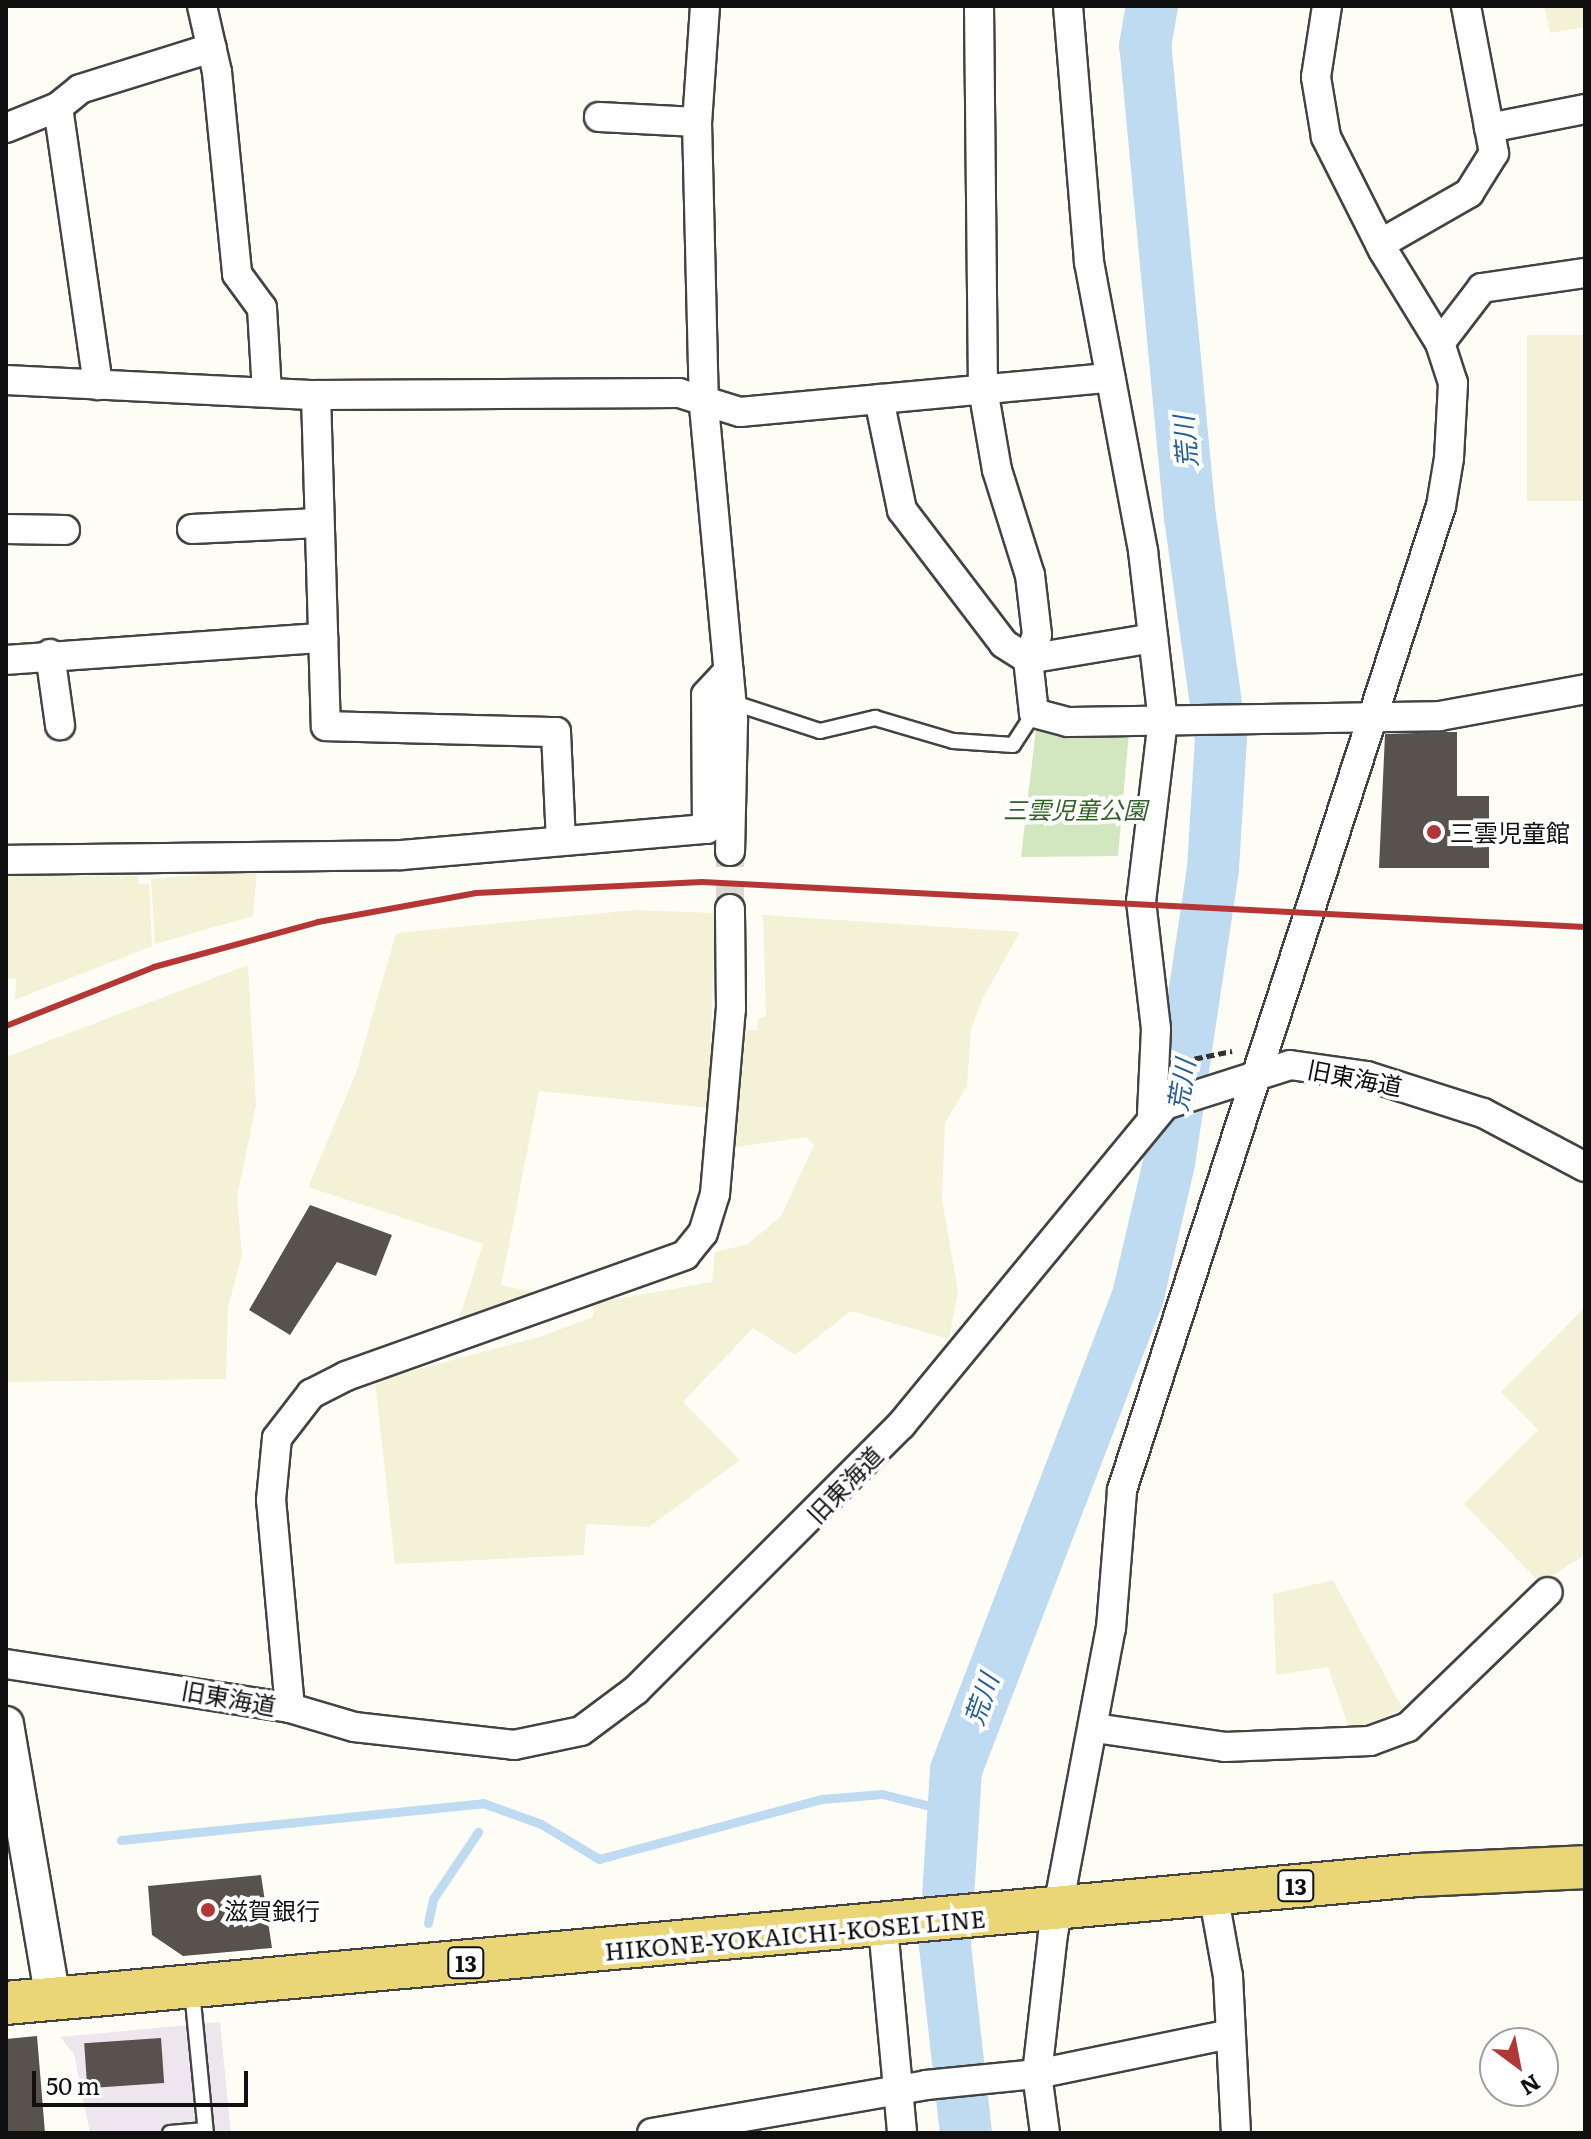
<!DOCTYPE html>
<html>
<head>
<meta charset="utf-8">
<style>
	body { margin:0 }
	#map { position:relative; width:1591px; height:2139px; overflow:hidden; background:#fefdf5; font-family:Literata,"Noto Sans JP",serif }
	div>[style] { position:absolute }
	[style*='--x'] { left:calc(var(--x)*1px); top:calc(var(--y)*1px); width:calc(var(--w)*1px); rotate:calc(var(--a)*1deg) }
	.industrial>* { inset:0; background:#ede6ee }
	.farmland>* { inset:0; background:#f3f2d6; transform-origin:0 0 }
	.green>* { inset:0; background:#d2e6c0 }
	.stream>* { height:9px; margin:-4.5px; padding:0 4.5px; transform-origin:4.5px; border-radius:4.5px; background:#bedbf1 }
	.river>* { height:52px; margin:-26px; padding:0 26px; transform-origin:26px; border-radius:26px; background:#bedbf1 }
	.building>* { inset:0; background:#58524e; transform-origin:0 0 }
	.minor-tunnel>* { height:28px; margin-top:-14px; transform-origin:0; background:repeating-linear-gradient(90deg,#dad9d3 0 28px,transparent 0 42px) }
	.path>* { height:5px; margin-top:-2.5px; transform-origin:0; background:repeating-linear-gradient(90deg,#323232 0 8px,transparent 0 12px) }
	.roads { filter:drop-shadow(2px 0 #434343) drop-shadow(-2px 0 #434343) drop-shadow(0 2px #434343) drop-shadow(0 -2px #434343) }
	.service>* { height:14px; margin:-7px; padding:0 7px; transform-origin:7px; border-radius:7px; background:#fff }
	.minor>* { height:28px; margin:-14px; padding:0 14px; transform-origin:14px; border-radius:14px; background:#fff }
	.tertiary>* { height:34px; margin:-17px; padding:0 17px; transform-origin:17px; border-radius:17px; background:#fff }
	.primary>* { height:42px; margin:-21px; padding:0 21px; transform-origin:21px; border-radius:21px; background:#ebd677 }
	.rail>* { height:6px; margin:-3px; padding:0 3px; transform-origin:3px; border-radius:3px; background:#b43635 }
	.dots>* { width:22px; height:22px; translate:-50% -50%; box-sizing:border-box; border:4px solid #fff; border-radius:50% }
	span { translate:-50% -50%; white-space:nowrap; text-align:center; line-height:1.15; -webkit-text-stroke:8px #fff; paint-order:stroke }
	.shield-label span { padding:2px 6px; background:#fff; border:2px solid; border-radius:6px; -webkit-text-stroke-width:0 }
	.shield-label { font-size:22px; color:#101010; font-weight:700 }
	.park-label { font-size:24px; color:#2f6326; font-style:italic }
	.poi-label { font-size:24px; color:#101010 }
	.left { translate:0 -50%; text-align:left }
	.street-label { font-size:24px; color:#101010 }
	.water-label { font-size:26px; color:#245e98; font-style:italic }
	.frame { position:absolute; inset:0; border:8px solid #101010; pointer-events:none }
	.north { position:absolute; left:1479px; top:2027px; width:80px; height:80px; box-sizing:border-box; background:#fff; border:2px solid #9f9f9f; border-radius:50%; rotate:148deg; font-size:22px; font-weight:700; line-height:32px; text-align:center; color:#101010 }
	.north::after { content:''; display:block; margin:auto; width:28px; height:36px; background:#b43635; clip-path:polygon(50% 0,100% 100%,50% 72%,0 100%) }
	.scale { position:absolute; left:32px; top:2071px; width:216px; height:36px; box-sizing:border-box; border:4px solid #101010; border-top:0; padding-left:10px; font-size:24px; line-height:28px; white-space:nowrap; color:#101010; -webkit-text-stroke:6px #fff; paint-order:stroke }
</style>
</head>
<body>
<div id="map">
	<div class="industrial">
		<i style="clip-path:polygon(220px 2022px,231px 2133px,90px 2133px,74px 2054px,60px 2037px)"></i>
	</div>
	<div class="farmland">
		<i style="clip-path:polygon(1544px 6px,1585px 6px,1585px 27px,1550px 33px)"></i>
		<i style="left:1585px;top:335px;width:166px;height:58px;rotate:90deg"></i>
		<i style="clip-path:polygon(257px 870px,253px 916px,155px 944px,151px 879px)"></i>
		<i style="clip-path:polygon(6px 875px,138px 876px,139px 884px,149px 884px,152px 946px,15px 1000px,16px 979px,6px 978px)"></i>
		<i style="clip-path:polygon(634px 910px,715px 913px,709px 1108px,539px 1091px,501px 1285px,537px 1293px,457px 1325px,483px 1244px,308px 1187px,356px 1073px,396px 933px)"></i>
		<i style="clip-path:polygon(763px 915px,1020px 932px,982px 1000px,971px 1029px,967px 1086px,945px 1123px,942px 1199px,958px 1291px,949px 1339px,851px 1311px,795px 1355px,753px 1328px,683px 1402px,740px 1460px,649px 1527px,586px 1524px,584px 1555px,395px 1564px,375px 1381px,542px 1336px,593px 1317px,594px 1303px,712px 1282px,715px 1252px,748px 1244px,781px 1216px,814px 1145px,806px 1137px,735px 1147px,746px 1030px,757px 1030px,758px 1018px,766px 1016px)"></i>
		<i style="clip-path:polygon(248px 965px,256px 1105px,237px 1197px,242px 1255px,228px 1307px,226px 1379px,6px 1382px,6px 1057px)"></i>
		<i style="clip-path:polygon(1583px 1309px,1585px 1555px,1540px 1583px,1464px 1504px,1538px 1430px,1501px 1392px)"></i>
		<i style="clip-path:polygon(1333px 1580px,1403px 1709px,1350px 1731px,1328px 1667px,1276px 1675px,1273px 1594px)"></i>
	</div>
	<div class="green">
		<i style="clip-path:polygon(1130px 721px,1118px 856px,1021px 857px,1036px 729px)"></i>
	</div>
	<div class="stream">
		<i style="--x:121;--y:1840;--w:364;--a:-5.8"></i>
		<i style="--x:483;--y:1803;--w:62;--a:19.9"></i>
		<i style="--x:541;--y:1824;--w:68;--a:31.1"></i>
		<i style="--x:599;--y:1859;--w:231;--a:-15.1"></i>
		<i style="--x:822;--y:1799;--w:60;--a:-4.8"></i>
		<i style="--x:882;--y:1794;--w:74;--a:14"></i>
		<i style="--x:428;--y:1923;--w:25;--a:-78"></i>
		<i style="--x:433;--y:1899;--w:81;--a:-56.1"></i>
	</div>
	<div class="river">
		<i style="--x:966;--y:2133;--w:189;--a:-96.4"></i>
		<i style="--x:945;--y:1945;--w:175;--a:-86.4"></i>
		<i style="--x:956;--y:1770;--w:508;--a:-68.99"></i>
		<i style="--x:1138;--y:1296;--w:137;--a:-76.9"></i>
		<i style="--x:1169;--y:1163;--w:297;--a:-81.5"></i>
		<i style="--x:1213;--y:869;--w:129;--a:-86.5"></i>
		<i style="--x:1221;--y:740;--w:224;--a:-97.9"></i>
		<i style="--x:1190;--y:518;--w:474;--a:-95.4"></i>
		<i style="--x:1145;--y:46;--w:41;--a:-80.1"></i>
	</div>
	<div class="building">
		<i style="clip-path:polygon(1447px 732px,1457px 732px,1457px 796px,1489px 796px,1489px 868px,1379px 868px,1385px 734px)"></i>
		<i style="clip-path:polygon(310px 1205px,392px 1235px,376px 1276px,337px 1262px,290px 1335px,249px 1310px)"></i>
		<i style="clip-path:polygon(261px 1875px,272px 1948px,183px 1956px,152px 1935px,148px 1886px)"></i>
		<i style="clip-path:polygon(37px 2036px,45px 2133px,6px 2133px,6px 2039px)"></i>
		<i style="left:161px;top:2038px;width:45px;height:77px;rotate:86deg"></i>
	</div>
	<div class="minor-tunnel">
		<i style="--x:730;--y:909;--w:58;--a:-90"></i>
	</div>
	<div class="path">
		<i style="--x:1183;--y:1061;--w:50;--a:-11.5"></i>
	</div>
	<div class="roads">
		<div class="service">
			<i style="--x:731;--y:702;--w:94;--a:18"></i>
			<i style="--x:820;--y:731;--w:57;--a:-13.3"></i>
			<i style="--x:875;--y:718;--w:81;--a:16.4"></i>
			<i style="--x:953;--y:741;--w:60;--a:3.8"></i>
			<i style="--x:1013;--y:745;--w:38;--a:-57"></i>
			<i style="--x:192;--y:1991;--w:143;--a:84.4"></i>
			<i style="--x:170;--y:2133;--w:35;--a:-5"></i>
		</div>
		<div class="minor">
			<i style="--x:202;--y:6;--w:68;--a:77.2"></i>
			<i style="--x:217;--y:72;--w:203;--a:84.3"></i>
			<i style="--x:237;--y:274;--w:42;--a:53.7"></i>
			<i style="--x:262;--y:308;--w:84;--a:86.6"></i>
			<i style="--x:705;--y:6;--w:116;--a:93.9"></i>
			<i style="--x:697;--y:122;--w:284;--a:88.6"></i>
			<i style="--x:704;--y:406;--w:316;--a:84.7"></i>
			<i style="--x:733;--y:721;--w:130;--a:91.3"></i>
			<i style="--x:979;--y:6;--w:383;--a:89.4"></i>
			<i style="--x:983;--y:389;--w:82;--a:80.2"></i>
			<i style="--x:997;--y:470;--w:110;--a:72.6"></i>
			<i style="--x:1030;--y:575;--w:60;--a:83.3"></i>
			<i style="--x:1037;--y:635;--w:26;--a:111"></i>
			<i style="--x:1028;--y:659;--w:54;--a:83.7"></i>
			<i style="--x:1034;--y:713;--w:35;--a:15"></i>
			<i style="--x:1068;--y:722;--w:372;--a:-0.9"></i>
			<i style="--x:1440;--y:716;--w:147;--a:-10.5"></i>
			<i style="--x:1068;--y:6;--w:257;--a:85.3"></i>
			<i style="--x:1089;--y:262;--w:294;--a:79.4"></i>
			<i style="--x:1143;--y:551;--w:170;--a:83.3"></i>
			<i style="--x:1163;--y:720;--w:182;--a:96.9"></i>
			<i style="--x:1141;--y:901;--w:129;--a:83.3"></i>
			<i style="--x:1156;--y:1029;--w:84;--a:92.7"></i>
			<i style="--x:58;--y:107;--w:28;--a:-39"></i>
			<i style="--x:80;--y:89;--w:138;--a:-17.3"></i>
			<i style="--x:599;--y:117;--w:98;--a:2.9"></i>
			<i style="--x:6;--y:128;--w:56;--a:-22"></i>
			<i style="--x:58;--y:107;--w:281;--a:81.8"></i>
			<i style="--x:1489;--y:128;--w:98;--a:-11.2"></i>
			<i style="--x:1380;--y:244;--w:103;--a:-29.8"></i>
			<i style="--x:1469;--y:193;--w:47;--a:-58"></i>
			<i style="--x:1494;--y:153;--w:150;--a:-100.8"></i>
			<i style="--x:1440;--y:343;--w:69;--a:-52.6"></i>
			<i style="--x:1482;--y:288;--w:104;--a:-8.3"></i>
			<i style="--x:6;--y:380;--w:310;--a:2.8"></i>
			<i style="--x:316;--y:395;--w:363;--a:-0.3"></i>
			<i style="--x:679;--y:393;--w:64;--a:17.3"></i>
			<i style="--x:740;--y:412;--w:372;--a:-5.3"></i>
			<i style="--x:316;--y:395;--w:331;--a:88.3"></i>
			<i style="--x:326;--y:726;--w:230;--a:1.5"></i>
			<i style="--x:556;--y:732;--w:109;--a:87.4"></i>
			<i style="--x:879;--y:399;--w:113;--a:78.3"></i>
			<i style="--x:902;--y:510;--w:168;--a:52.7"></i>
			<i style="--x:1004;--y:644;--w:28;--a:32"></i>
			<i style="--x:1028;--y:659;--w:127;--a:-9.5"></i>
			<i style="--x:6;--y:529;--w:59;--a:1"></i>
			<i style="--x:192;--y:529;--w:127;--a:-2.7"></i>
			<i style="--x:50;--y:654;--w:72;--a:82"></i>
			<i style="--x:6;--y:660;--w:318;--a:-4"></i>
			<i style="--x:6;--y:860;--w:395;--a:-0.7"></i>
			<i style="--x:401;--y:855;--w:307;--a:-4.9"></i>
			<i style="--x:707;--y:829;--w:134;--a:-90.4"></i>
			<i style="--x:706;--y:695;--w:33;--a:-47"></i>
			<i style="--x:6;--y:1664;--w:287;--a:8.8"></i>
			<i style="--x:290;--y:1708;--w:67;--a:16.5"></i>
			<i style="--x:354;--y:1727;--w:161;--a:6.4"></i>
			<i style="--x:514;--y:1745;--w:68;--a:-11.8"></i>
			<i style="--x:581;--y:1731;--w:69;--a:-36.7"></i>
			<i style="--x:636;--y:1690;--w:375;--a:-45"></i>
			<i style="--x:901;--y:1425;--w:415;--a:-50.5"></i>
			<i style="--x:1165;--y:1105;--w:131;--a:-17.7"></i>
			<i style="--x:1290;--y:1065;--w:78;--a:8.1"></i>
			<i style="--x:1367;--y:1076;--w:122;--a:17.7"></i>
			<i style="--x:1483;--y:1113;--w:115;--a:27.9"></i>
			<i style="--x:290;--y:1708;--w:209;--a:-95.2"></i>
			<i style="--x:271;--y:1500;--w:62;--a:-84.5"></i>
			<i style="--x:277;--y:1438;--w:56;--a:-52.3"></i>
			<i style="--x:311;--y:1394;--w:39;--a:-27"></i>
			<i style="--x:346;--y:1376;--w:360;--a:-19.6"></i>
			<i style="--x:685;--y:1255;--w:28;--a:-51"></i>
			<i style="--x:703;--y:1233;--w:41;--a:-72.9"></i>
			<i style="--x:715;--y:1194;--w:186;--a:-85.1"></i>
			<i style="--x:731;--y:1009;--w:100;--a:-90.6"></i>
			<i style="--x:1095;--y:1728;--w:131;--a:8.3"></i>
			<i style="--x:1225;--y:1747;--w:145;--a:-2.4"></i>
			<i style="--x:1370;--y:1741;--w:40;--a:-20.2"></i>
			<i style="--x:1408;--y:1727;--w:194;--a:-44"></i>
			<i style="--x:1213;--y:1893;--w:84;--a:79.8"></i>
			<i style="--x:1228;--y:1976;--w:157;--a:87.1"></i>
			<i style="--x:883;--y:1927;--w:207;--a:84.7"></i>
			<i style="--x:652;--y:2133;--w:278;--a:-9.9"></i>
			<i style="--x:926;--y:2085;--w:112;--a:-5.7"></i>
			<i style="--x:1037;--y:2074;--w:193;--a:-11.7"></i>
			<i style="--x:1045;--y:2133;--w:60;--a:-97.7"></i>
			<i style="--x:1037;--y:2074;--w:141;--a:-83.5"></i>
			<i style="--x:1053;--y:1934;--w:311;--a:-79.3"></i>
			<i style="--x:1111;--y:1628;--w:138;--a:-85.4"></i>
			<i style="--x:1122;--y:1490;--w:1034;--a:-72.04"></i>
			<i style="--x:1441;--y:506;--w:49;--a:-80.5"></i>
			<i style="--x:1449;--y:458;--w:75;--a:-86.9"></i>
			<i style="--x:1453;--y:383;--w:42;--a:-108"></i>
			<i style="--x:1440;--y:343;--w:109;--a:-121.5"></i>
			<i style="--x:1383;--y:250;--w:127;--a:-116.8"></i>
			<i style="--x:1326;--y:137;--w:61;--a:-99.5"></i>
			<i style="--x:1316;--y:77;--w:72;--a:-81.2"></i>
		</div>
		<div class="tertiary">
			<i style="--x:6;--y:1724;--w:278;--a:80.3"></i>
		</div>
		<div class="primary">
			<i style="--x:6;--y:2003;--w:1418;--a:-5.18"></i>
			<i style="--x:1418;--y:1875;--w:167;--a:-2.7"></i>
		</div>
	</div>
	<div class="rail">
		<i style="--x:6;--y:1026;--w:159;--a:-21.7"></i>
		<i style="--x:154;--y:967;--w:170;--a:-15.3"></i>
		<i style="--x:318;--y:922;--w:161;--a:-10.4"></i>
		<i style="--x:476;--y:893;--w:226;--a:-2.8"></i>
		<i style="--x:702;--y:882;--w:884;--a:2.92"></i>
	</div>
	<div class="dots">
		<i style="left:1434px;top:832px;background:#b43635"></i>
		<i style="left:208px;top:1910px;background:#b43635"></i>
	</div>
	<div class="shield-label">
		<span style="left:1296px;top:1886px">13</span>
		<span style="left:466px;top:1963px">13</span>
	</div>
	<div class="park-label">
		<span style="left:1075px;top:809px">三雲児童公園</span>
	</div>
	<div class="poi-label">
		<span class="left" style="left:1450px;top:832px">三雲児童館</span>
		<span class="left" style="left:224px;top:1910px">滋賀銀行</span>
	</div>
	<div class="street-label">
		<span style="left:1355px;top:1077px;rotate:11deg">旧東海道</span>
		<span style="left:844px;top:1484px;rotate:-46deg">旧東海道</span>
		<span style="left:229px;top:1697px;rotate:10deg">旧東海道</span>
		<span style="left:795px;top:1934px;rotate:-5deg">HIKONE-YOKAICHI-KOSEI LINE</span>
	</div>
	<div class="water-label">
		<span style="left:1184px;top:442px;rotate:-95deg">荒川</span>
		<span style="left:1180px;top:1085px;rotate:-81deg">荒川</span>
		<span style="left:980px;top:1699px;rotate:-71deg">荒川</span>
	</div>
	<div class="frame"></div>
	<div class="north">N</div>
	<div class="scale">50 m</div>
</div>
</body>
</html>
